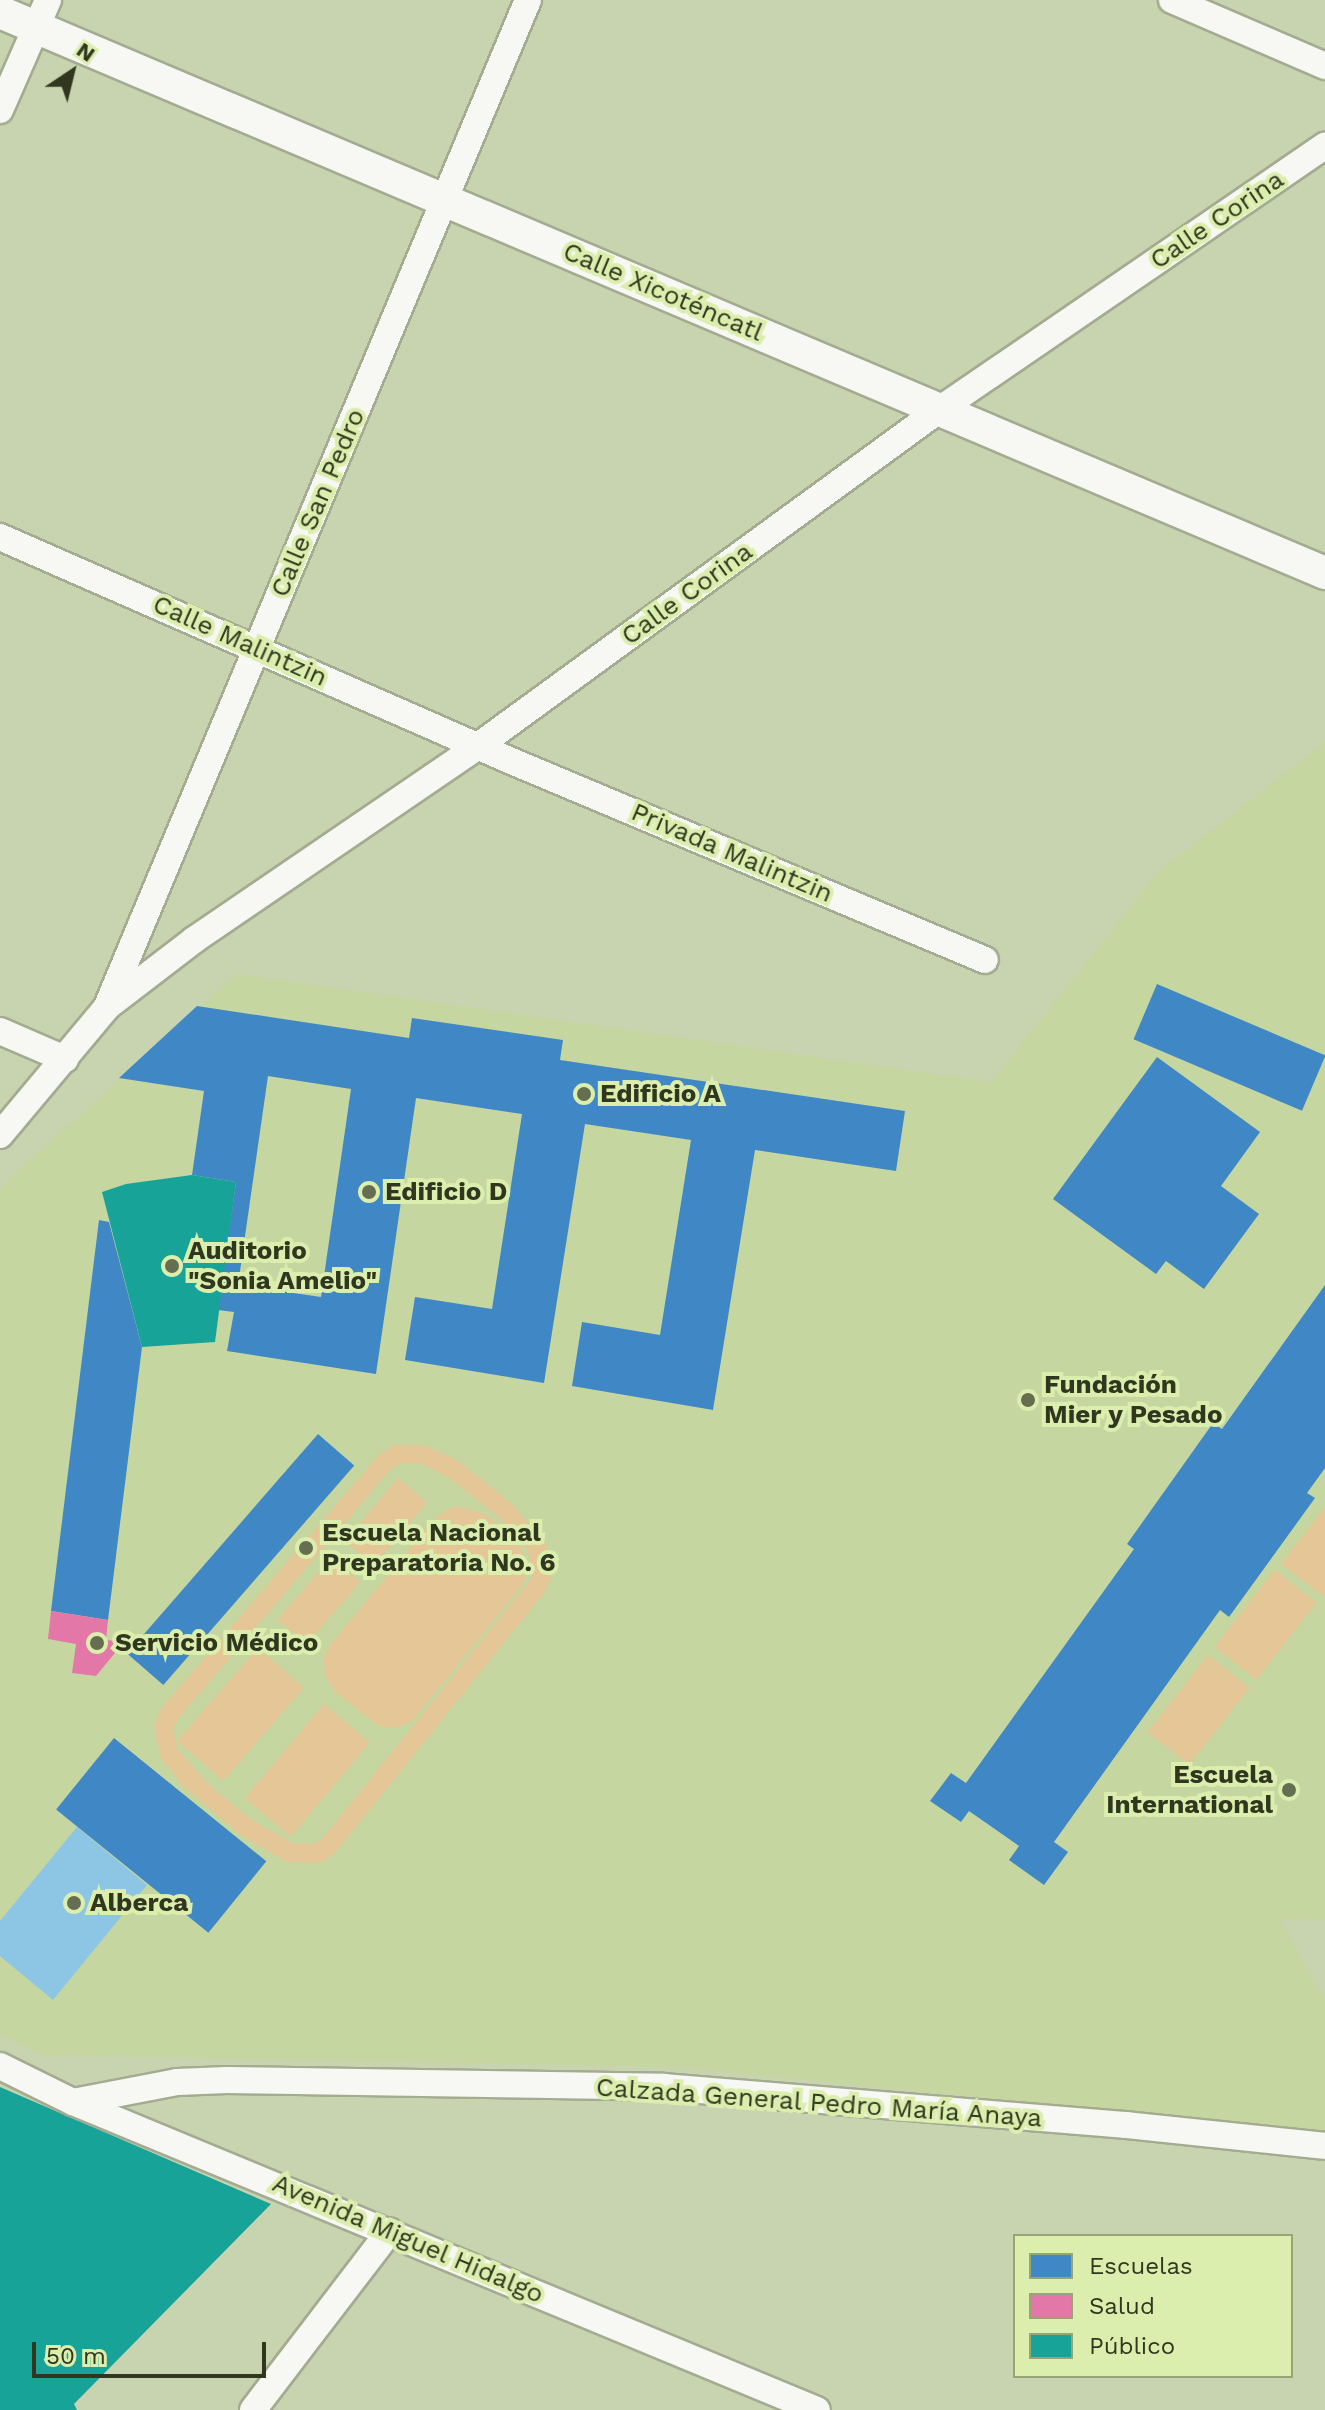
<!DOCTYPE html>
<html>
<head>
<meta charset="utf-8">
<style>
	body { margin:0 }
	#map { position:relative; width:1325px; height:2410px; overflow:hidden; background:#c8d3b0; font-family:"Work Sans",sans-serif }
	div>[style] { position:absolute }
	[style*='--x'] { left:calc(var(--x)*1px); top:calc(var(--y)*1px); width:calc(var(--w)*1px); rotate:calc(var(--a)*1deg) }
	.built>* { inset:0; background:#c6d6a0 }
	.green>* { inset:0; background:#e5c696; transform-origin:0 0 }
	.water>* { inset:0; background:#8cc6e4 }
	.schools>* { inset:0; background:#3f88c5; transform-origin:0 0 }
	.health>* { inset:0; background:#e377a8 }
	.public>* { inset:0; background:#17a398 }
	.roads { filter:drop-shadow(2px 0 #a3ab90) drop-shadow(-2px 0 #a3ab90) drop-shadow(0 2px #a3ab90) drop-shadow(0 -2px #a3ab90) }
	.minor>* { height:26px; margin:-13px; padding:0 13px; transform-origin:13px; border-radius:13px; background:#f7f8f3 }
	.tertiary>* { height:32px; margin:-16px; padding:0 16px; transform-origin:16px; border-radius:16px; background:#f7f8f3 }
	.dots>* { width:22px; height:22px; translate:-50% -50%; box-sizing:border-box; border:4px solid #dbeeae; border-radius:50% }
	span { translate:-50% -50%; white-space:nowrap; text-align:center; line-height:1.15; -webkit-text-stroke:8px #dbeeae; paint-order:stroke }
	.street-label { font-size:26px; color:#30371e }
	.poi-label { font-size:26px; color:#30371e; font-weight:700 }
	.left { translate:0 -50%; text-align:left }
	.right { translate:-100% -50%; text-align:right }
	.legend { position:absolute; left:1013px; top:2234px; width:280px; height:144px; box-sizing:border-box; background:#dbeeae; border:2px solid #97a574; margin:0; padding:10px 14px; list-style:none; font-size:24px; color:#30371e }
	.legend li { display:flex; align-items:center; gap:16px; height:40px }
	.legend b { width:40px; border:2px solid #97a574 }
	.north { position:absolute; left:32px; top:32px; width:80px; height:80px; -webkit-text-stroke:6px #dbeeae; paint-order:stroke; rotate:35deg; font-size:22px; font-weight:700; line-height:32px; text-align:center; color:#30371e }
	.north::after { content:''; display:block; margin:auto; width:28px; height:36px; background:#30371e; clip-path:polygon(50% 0,100% 100%,50% 72%,0 100%) }
	.scale { position:absolute; left:32px; top:2342px; width:234px; height:36px; box-sizing:border-box; border:4px solid #30371e; border-top:0; padding-left:10px; font-size:24px; line-height:28px; white-space:nowrap; color:#30371e; -webkit-text-stroke:6px #dbeeae; paint-order:stroke }
</style>
</head>
<body>
<div id="map">
	<div class="built">
		<i style="clip-path:polygon(1325px 742px,1325px 1920px,1280px 1919px,1325px 2000px,1325px 2131px,674px 2067px,44px 2055px,0 2035px,0 1189px,29px 1161px,237px 974px,991px 1082px,1158px 872px)"></i>
	</div>
	<div class="green">
		<i style="clip-path:polygon(evenodd,394px 1445px,427px 1446px,458px 1461px,512px 1504px,546px 1543px,552px 1575px,545px 1592px,336px 1852px,320px 1863px,287px 1862px,241px 1835px,183px 1786px,161px 1758px,154px 1726px,161px 1709px,379px 1455px,394px 1445px,400px 1463px,422px 1464px,448px 1477px,500px 1518px,528px 1551px,533px 1573px,529px 1582px,323px 1838px,314px 1844px,292px 1843px,252px 1820px,209px 1785px,178px 1750px,173px 1729px,178px 1719px,391px 1469px,400px 1463px)"></i>
		<i style="left:398px;top:1478px;width:38px;height:83px;rotate:40deg"></i>
		<i style="clip-path:polygon(455px 1506px,483px 1513px,514px 1537px,526px 1558px,525px 1582px,412px 1721px,397px 1728px,379px 1726px,334px 1691px,325px 1674px,324px 1658px,330px 1645px,436px 1517px)"></i>
		<i style="clip-path:polygon(1325px 1507px,1325px 1593px,1323px 1596px,1281px 1564px)"></i>
		<i style="left:332px;top:1557px;width:38px;height:83px;rotate:41deg"></i>
		<i style="left:1275px;top:1570px;width:53px;height:98px;rotate:38deg"></i>
		<i style="left:258px;top:1648px;width:61px;height:123px;rotate:41deg"></i>
		<i style="left:1208px;top:1655px;width:53px;height:98px;rotate:38deg"></i>
		<i style="left:324px;top:1704px;width:60px;height:123px;rotate:40deg"></i>
	</div>
	<div class="water">
		<i style="clip-path:polygon(77px 1827px,147px 1885px,53px 2000px,0 1956px,0 1921px)"></i>
	</div>
	<div class="schools">
		<i style="left:1157px;top:984px;width:183px;height:60px;rotate:23deg"></i>
		<i style="clip-path:polygon(evenodd,197px 1006px,409px 1038px,412px 1018px,563px 1040px,560px 1060px,905px 1111px,896px 1171px,755px 1150px,713px 1410px,572px 1386px,582px 1322px,660px 1335px,691px 1140px,585px 1124px,544px 1383px,405px 1360px,415px 1297px,492px 1309px,522px 1114px,416px 1098px,376px 1374px,227px 1351px,234px 1312px,218px 1310px,236px 1182px,192px 1175px,204px 1091px,119px 1078px,197px 1006px,268px 1076px,351px 1089px,321px 1297px,238px 1285px,268px 1076px)"></i>
		<i style="clip-path:polygon(1157px 1057px,1260px 1132px,1221px 1186px,1259px 1214px,1204px 1289px,1166px 1261px,1156px 1274px,1053px 1199px)"></i>
		<i style="clip-path:polygon(99px 1220px,109px 1222px,142px 1347px,108px 1620px,51px 1611px)"></i>
		<i style="clip-path:polygon(1325px 1285px,1325px 1468px,1307px 1493px,1315px 1498px,1229px 1617px,1220px 1610px,1054px 1842px,1068px 1852px,1044px 1885px,1009px 1860px,1019px 1846px,969px 1811px,961px 1822px,930px 1801px,951px 1773px,966px 1783px,1134px 1549px,1127px 1544px,1213px 1423px,1222px 1429px)"></i>
		<i style="left:318px;top:1434px;width:48px;height:291px;rotate:41deg"></i>
		<i style="left:114px;top:1738px;width:196px;height:92px;rotate:39deg"></i>
	</div>
	<div class="health">
		<i style="clip-path:polygon(51px 1611px,108px 1620px,106px 1640px,124px 1642px,96px 1676px,72px 1673px,76px 1644px,48px 1639px)"></i>
	</div>
	<div class="public">
		<i style="clip-path:polygon(192px 1175px,236px 1182px,215px 1342px,142px 1347px,102px 1192px,126px 1184px)"></i>
		<i style="clip-path:polygon(0 2087px,271px 2204px,74px 2404px,77px 2410px,0 2410px)"></i>
	</div>
	<div class="roads">
		<div class="minor">
			<i style="--x:1172;--y:0;--w:167;--a:23.3"></i>
			<i style="--x:0;--y:110;--w:120;--a:-66.4"></i>
			<i style="--x:0;--y:537;--w:556;--a:23.66"></i>
			<i style="--x:509;--y:760;--w:516;--a:22.79"></i>
			<i style="--x:108;--y:1004;--w:1088;--a:-67.3"></i>
			<i style="--x:0;--y:1031;--w:71;--a:23.3"></i>
			<i style="--x:0;--y:1135;--w:168;--a:-50.1"></i>
			<i style="--x:108;--y:1006;--w:108;--a:-37.5"></i>
			<i style="--x:194;--y:940;--w:344;--a:-34.3"></i>
			<i style="--x:478;--y:746;--w:570;--a:-36.09"></i>
			<i style="--x:939;--y:410;--w:468;--a:-34.4"></i>
			<i style="--x:0;--y:2066;--w:81;--a:26.3"></i>
			<i style="--x:73;--y:2102;--w:805;--a:22.49"></i>
			<i style="--x:73;--y:2102;--w:106;--a:-10.9"></i>
			<i style="--x:177;--y:2082;--w:50;--a:-2.3"></i>
			<i style="--x:227;--y:2080;--w:437;--a:0.9"></i>
			<i style="--x:664;--y:2087;--w:464;--a:4.7"></i>
			<i style="--x:1126;--y:2125;--w:200;--a:6"></i>
			<i style="--x:253;--y:2410;--w:225;--a:-52.6"></i>
		</div>
		<div class="tertiary">
			<i style="--x:0;--y:12;--w:1439;--a:22.95"></i>
		</div>
	</div>
	<div class="dots">
		<i style="left:584px;top:1094px;background:#656e51"></i>
		<i style="left:369px;top:1192px;background:#656e51"></i>
		<i style="left:172px;top:1266px;background:#656e51"></i>
		<i style="left:1028px;top:1400px;background:#656e51"></i>
		<i style="left:306px;top:1548px;background:#656e51"></i>
		<i style="left:97px;top:1643px;background:#656e51"></i>
		<i style="left:1289px;top:1790px;background:#656e51"></i>
		<i style="left:74px;top:1903px;background:#656e51"></i>
	</div>
	<div class="street-label">
		<span style="left:1217px;top:220px;rotate:-34deg">Calle Corina</span>
		<span style="left:663px;top:292px;rotate:23deg">Calle Xicoténcatl</span>
		<span style="left:318px;top:503px;rotate:-67deg">Calle San Pedro</span>
		<span style="left:687px;top:594px;rotate:-36deg">Calle Corina</span>
		<span style="left:240px;top:641px;rotate:24deg">Calle Malintzin</span>
		<span style="left:732px;top:853px;rotate:23deg">Privada Malintzin</span>
		<span style="left:819px;top:2103px;rotate:4deg">Calzada General Pedro María Anaya</span>
		<span style="left:408px;top:2239px;rotate:23deg">Avenida Miguel Hidalgo</span>
	</div>
	<div class="poi-label">
		<span class="left" style="left:600px;top:1094px">Edificio A</span>
		<span class="left" style="left:385px;top:1192px">Edificio D</span>
		<span class="left" style="left:188px;top:1266px">Auditorio<br>"Sonia Amelio"</span>
		<span class="left" style="left:1044px;top:1400px">Fundación<br>Mier y Pesado</span>
		<span class="left" style="left:322px;top:1548px">Escuela Nacional<br>Preparatoria No. 6</span>
		<span class="left" style="left:115px;top:1643px">Servicio Médico</span>
		<span class="right" style="left:1273px;top:1790px">Escuela<br>International</span>
		<span class="left" style="left:90px;top:1903px">Alberca</span>
	</div>
	<ul class="legend">
	<li><b style="height:22px;background:#3f88c5"></b>Escuelas</li>
	<li><b style="height:22px;background:#e377a8"></b>Salud</li>
	<li><b style="height:22px;background:#17a398"></b>Público</li>
	</ul>
	<div class="north">N</div>
	<div class="scale">50 m</div>
</div>
</body>
</html>
